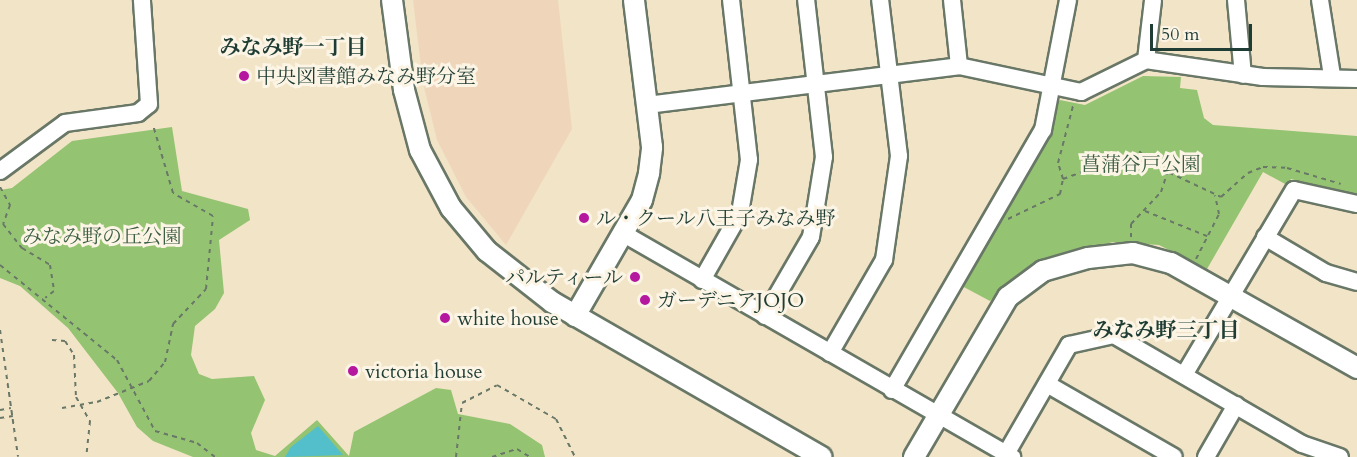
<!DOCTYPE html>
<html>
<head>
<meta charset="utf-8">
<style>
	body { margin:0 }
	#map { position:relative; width:1357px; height:457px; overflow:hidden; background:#f2e4c7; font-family:Cardo,"Noto Serif JP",serif }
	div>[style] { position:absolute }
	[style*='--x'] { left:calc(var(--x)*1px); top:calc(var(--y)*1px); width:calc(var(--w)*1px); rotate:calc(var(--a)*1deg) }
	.built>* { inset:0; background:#efd6bb }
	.green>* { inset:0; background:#94c372 }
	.water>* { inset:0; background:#52bfcb }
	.path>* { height:2px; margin-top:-1px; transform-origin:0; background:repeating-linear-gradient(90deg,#697767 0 4.5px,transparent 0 9px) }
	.roads { filter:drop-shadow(2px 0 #697767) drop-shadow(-2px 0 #697767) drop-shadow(0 2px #697767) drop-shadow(0 -2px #697767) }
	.minor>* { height:16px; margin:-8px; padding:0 8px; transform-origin:8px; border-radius:8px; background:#fff }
	.tertiary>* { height:20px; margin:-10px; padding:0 10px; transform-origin:10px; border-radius:10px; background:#fff }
	.dots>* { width:16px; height:16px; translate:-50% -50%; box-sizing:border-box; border:3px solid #fcf5e5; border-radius:50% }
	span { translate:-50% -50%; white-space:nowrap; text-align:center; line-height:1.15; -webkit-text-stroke:6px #fcf5e5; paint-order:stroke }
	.poi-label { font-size:20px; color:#1f3d34 }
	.left { translate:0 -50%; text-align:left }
	.right { translate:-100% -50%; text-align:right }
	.park-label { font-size:20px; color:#3c5e44 }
	.neighbourhood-label { font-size:21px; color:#1f3d34; font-weight:700 }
	.scale { position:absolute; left:1150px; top:24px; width:102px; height:27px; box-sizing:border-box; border:3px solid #1f3d34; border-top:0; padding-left:8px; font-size:18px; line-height:21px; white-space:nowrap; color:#1f3d34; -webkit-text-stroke:4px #fcf5e5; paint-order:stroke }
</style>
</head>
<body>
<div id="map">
	<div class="built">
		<i style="clip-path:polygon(413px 0,558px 0,572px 129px,506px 245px,466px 197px,437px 140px,423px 83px)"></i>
	</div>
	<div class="green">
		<i style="clip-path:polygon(1143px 76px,1181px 77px,1180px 88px,1197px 90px,1204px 118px,1213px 125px,1357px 136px,1357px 198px,1291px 179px,1287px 185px,1263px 172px,1207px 269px,1159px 245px,1113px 242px,1033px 263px,990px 301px,960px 285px,1054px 104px,1060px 100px,1085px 105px)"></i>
		<i style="clip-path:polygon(172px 127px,182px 191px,248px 209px,250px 220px,219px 240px,224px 293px,215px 309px,195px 326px,191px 355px,199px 374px,212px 379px,254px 376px,265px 400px,251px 433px,256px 450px,275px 456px,317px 420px,349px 456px,354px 432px,436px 388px,451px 390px,458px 414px,510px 424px,542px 445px,545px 457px,193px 457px,153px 441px,137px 427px,118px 393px,68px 328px,20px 286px,0 278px,0 190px,12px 188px,72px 141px)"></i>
	</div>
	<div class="water">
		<i style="clip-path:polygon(318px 426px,343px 455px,285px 457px,291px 447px)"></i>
	</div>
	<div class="path">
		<i style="--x:1063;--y:179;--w:81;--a:-20.2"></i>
		<i style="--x:1139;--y:151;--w:20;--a:45"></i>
		<i style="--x:1153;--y:165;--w:75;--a:25.2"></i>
		<i style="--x:1221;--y:197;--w:36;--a:-42"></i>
		<i style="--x:1248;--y:173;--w:16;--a:-22"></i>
		<i style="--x:1263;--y:167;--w:24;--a:2"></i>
		<i style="--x:1287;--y:168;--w:56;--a:16.5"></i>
		<i style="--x:0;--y:187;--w:21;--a:61"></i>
		<i style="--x:10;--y:205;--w:20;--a:110"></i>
		<i style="--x:3;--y:224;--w:31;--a:52"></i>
		<i style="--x:22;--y:248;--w:33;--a:31"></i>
		<i style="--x:50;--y:265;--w:26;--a:81"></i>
		<i style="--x:54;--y:291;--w:11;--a:142"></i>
		<i style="--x:1145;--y:211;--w:67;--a:22"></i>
		<i style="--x:1008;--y:219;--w:58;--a:-25.7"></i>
		<i style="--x:1060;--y:194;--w:15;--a:-79"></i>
		<i style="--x:1063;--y:179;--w:17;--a:-107"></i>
		<i style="--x:1058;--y:163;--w:59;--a:-75.3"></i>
		<i style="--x:1131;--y:237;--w:13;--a:-90"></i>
		<i style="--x:1131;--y:224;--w:44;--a:-46.8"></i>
		<i style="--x:1161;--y:192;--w:25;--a:-72"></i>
		<i style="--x:1196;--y:259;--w:51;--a:-62.9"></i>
		<i style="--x:1219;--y:214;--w:19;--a:-102"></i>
		<i style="--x:0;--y:265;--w:151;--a:39.1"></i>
		<i style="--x:117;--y:360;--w:81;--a:61.8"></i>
		<i style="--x:155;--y:431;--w:44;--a:15.9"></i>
		<i style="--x:197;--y:443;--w:23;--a:38"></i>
		<i style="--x:0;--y:330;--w:128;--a:81.9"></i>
		<i style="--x:52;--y:340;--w:13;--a:4"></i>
		<i style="--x:65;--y:341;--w:17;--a:57"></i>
		<i style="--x:74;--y:355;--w:42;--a:87.3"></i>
		<i style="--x:76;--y:397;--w:28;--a:60"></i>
		<i style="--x:90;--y:421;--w:36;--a:96"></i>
		<i style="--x:62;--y:408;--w:36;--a:-10"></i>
		<i style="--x:97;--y:402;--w:56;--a:-22"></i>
		<i style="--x:149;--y:381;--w:25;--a:-50"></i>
		<i style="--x:165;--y:362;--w:39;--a:-78"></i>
		<i style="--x:173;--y:324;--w:48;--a:-46.7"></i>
		<i style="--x:206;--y:289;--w:73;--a:-84.5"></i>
		<i style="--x:213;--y:216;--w:46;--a:-150.1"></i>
		<i style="--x:173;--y:193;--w:71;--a:-106.4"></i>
		<i style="--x:0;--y:410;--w:11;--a:-10"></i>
		<i style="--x:0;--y:418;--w:13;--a:-9"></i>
		<i style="--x:456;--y:457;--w:54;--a:-83.7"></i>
		<i style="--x:462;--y:403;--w:39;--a:-27"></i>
		<i style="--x:497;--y:385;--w:68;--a:30"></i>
		<i style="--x:556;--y:419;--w:42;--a:63.4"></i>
		<i style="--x:492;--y:457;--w:26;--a:-18"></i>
		<i style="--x:517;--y:449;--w:15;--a:32"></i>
	</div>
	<div class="roads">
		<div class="minor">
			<i style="--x:952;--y:0;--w:66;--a:83.9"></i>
			<i style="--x:1236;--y:0;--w:75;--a:84.7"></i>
			<i style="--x:1320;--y:0;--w:77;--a:81"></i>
			<i style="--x:1146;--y:60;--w:60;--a:-83.3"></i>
			<i style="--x:647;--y:105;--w:314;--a:-7.1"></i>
			<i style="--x:959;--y:66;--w:125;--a:12"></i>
			<i style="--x:1081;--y:92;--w:72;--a:-26.2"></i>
			<i style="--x:1146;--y:60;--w:118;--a:8.3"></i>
			<i style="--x:1263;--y:77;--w:94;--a:1.2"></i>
			<i style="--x:0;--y:171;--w:81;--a:-36.4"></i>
			<i style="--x:65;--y:123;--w:74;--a:-7.8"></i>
			<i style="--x:138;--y:113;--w:14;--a:-39"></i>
			<i style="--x:149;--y:104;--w:104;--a:-93.9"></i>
			<i style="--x:624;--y:234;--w:448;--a:29.9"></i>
			<i style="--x:1265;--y:237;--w:71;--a:30.5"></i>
			<i style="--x:1326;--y:273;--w:32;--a:16"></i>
			<i style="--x:702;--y:280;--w:77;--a:-60.4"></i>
			<i style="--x:740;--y:213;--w:54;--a:-80.4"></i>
			<i style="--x:749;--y:160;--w:161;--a:-96.4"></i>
			<i style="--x:765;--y:316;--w:91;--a:-59.8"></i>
			<i style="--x:811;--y:237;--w:81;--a:-80.8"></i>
			<i style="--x:824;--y:157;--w:158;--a:-96.5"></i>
			<i style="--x:830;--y:353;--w:108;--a:-59.9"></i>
			<i style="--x:884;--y:260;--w:105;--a:-81.8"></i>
			<i style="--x:899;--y:156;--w:157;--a:-96.9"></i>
			<i style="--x:1184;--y:375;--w:215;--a:-59.3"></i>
			<i style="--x:1294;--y:190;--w:65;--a:12.5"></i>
			<i style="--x:1047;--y:384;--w:146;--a:29.9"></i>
			<i style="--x:892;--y:390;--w:301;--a:-59.9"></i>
			<i style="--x:1043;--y:130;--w:132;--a:-79.1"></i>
			<i style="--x:1006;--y:454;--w:126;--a:-60"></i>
			<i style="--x:1069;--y:345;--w:46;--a:-12.5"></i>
			<i style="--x:1114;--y:335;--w:217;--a:30.1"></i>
			<i style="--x:1302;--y:444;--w:40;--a:18.9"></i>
			<i style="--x:1206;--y:457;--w:60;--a:-60"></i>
		</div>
		<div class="tertiary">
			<i style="--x:392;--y:0;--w:91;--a:82.4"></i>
			<i style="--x:404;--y:90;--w:62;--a:75.1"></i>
			<i style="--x:420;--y:150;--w:66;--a:61.9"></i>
			<i style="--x:451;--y:208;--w:56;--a:50.1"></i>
			<i style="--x:487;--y:251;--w:83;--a:38.1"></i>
			<i style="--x:552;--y:302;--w:311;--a:29.9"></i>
			<i style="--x:575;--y:316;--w:134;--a:-60"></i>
			<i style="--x:642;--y:200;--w:28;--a:-75"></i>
			<i style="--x:649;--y:173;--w:26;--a:-83"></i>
			<i style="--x:652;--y:147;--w:148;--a:-97"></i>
			<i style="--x:914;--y:457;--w:186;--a:-59.6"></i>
			<i style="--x:1008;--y:297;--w:44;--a:-36.6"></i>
			<i style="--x:1043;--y:271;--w:47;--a:-16.1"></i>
			<i style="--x:1088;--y:258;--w:45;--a:-6.3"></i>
			<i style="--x:1133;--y:253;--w:39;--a:15"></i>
			<i style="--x:1171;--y:263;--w:214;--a:29.4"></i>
		</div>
	</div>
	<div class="dots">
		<i style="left:244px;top:76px;background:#b5179e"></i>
		<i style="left:584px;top:218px;background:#b5179e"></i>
		<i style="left:635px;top:277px;background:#b5179e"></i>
		<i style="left:645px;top:300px;background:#b5179e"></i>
		<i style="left:445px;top:318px;background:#b5179e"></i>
		<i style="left:353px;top:371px;background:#b5179e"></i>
	</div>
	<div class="poi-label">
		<span class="left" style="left:256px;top:76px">中央図書館みなみ野分室</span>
		<span class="left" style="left:596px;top:218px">ル・クール八王子みなみ野</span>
		<span class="right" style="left:623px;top:277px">パルティール</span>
		<span class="left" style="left:657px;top:300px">ガーデニアJOJO</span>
		<span class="left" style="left:457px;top:318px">white house</span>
		<span class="left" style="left:365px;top:371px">victoria house</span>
	</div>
	<div class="park-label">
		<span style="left:1141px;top:164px">菖蒲谷戸公園</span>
		<span style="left:102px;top:236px">みなみ野の丘公園</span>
	</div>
	<div class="neighbourhood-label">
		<span style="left:293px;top:48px">みなみ野一丁目</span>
		<span style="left:1166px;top:331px">みなみ野三丁目</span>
	</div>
	<div class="scale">50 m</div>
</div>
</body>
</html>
